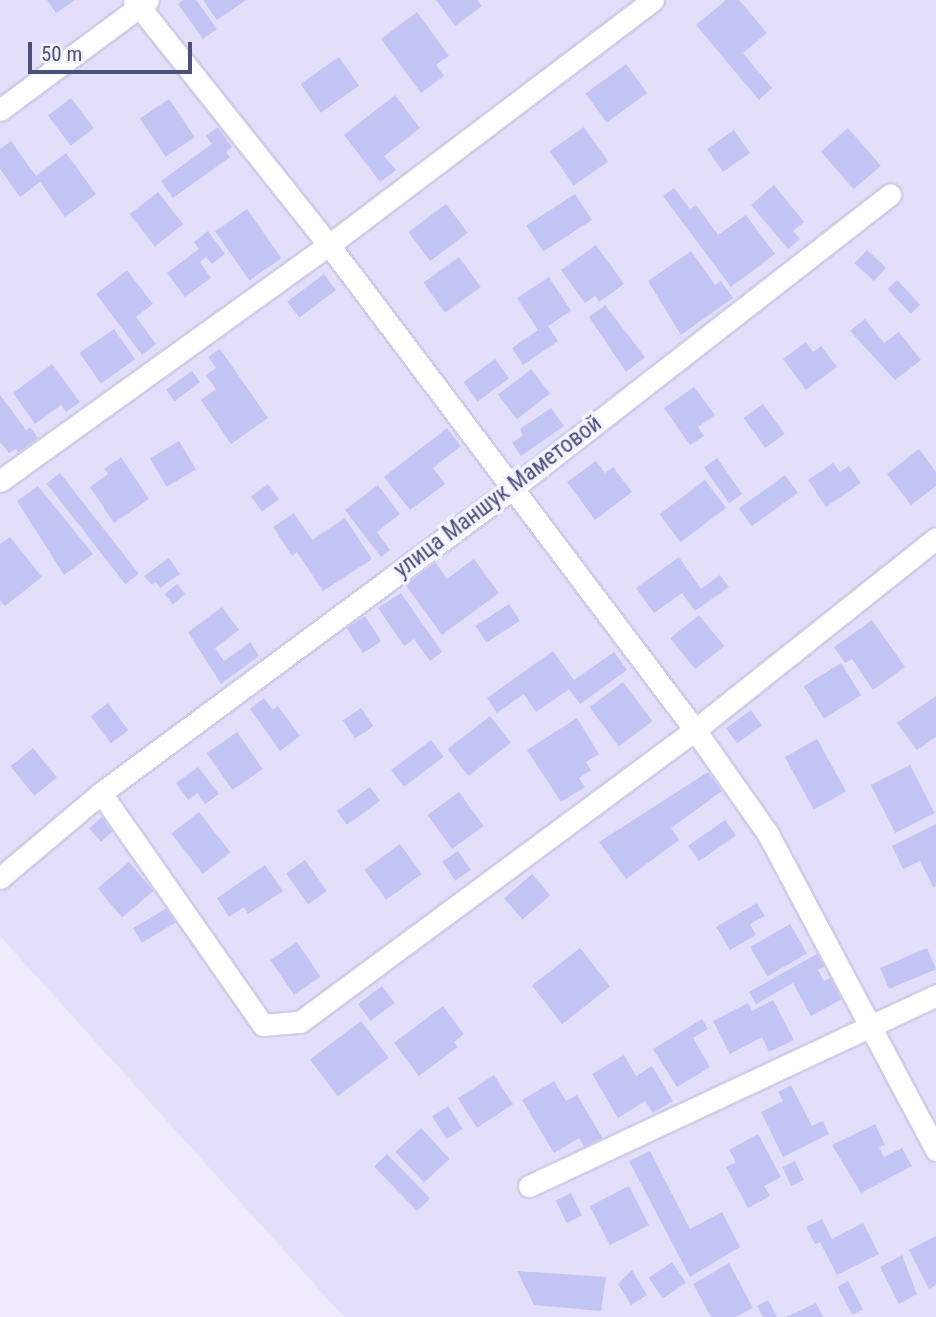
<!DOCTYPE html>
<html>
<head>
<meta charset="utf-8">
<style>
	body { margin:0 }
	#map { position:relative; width:936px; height:1317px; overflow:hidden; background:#efebfd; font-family:"Roboto Condensed",sans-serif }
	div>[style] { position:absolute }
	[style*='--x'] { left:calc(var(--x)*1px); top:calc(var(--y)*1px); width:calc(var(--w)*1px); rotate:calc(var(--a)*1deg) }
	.residential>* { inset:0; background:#e3dffa }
	.building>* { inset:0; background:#c2c4f4; transform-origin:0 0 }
	.roads { filter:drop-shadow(2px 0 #cfcdea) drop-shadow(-2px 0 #cfcdea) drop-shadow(0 2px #cfcdea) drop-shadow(0 -2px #cfcdea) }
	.minor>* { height:21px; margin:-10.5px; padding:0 10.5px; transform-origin:10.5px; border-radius:10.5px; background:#fff }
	span { translate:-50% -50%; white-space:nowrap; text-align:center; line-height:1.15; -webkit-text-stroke:7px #f5f3ff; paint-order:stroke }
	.street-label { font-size:23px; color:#4c507a }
	.scale { position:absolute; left:28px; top:42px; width:164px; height:32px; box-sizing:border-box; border:4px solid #4c507a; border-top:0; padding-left:9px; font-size:21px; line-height:24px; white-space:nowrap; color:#4c507a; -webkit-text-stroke:5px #f5f3ff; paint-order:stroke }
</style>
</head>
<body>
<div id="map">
	<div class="residential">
		<i style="clip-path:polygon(0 0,936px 0,936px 1317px,344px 1317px,0 936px)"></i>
	</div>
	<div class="building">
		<i style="clip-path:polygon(47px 0,75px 0,56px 13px)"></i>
		<i style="clip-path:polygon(183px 0,196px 0,217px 29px,203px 39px,178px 4px)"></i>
		<i style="clip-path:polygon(203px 0,246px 0,217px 20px)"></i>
		<i style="clip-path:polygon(436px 0,477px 0,482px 6px,455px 26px)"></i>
		<i style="clip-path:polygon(726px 0,739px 0,767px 33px,743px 53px,772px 88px,759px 100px,696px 25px)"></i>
		<i style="clip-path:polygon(417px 12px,449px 56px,436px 65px,444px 76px,421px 93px,381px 39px)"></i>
		<i style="left:339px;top:57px;width:35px;height:47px;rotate:55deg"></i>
		<i style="left:626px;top:64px;width:36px;height:50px;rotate:54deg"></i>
		<i style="clip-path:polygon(395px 95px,420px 128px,384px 156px,396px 170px,380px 182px,344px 135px)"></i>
		<i style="left:71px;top:98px;width:38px;height:29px;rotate:53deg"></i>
		<i style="left:169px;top:99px;width:46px;height:35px;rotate:56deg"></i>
		<i style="clip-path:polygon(218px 127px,232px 147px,226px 152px,230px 157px,173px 198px,161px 181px,212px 144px,206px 136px)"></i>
		<i style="left:584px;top:127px;width:42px;height:42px;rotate:55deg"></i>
		<i style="left:848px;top:128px;width:50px;height:36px;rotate:49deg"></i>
		<i style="left:734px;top:130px;width:28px;height:33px;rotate:55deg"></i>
		<i style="clip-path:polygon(11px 141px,36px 176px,66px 153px,96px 194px,65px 217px,40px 182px,20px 197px,0 169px,0 149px)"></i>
		<i style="clip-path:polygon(774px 185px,804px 222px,793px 231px,800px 239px,788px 249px,751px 205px)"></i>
		<i style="clip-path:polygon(674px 188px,690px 209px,696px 205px,718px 235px,746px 215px,775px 254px,731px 287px,663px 196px)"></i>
		<i style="left:158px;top:192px;width:41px;height:36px;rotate:52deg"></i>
		<i style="left:575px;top:194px;width:31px;height:58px;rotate:57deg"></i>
		<i style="left:446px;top:204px;width:36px;height:47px;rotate:53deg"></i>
		<i style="left:247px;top:209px;width:60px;height:39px;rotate:55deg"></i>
		<i style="clip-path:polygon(208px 231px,225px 254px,212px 264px,206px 257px,200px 262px,211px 278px,185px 297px,167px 273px,199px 249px,194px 242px)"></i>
		<i style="clip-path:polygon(596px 245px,624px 284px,599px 302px,595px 296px,585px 303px,561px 270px)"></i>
		<i style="left:867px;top:250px;width:26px;height:18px;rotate:43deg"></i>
		<i style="clip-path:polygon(691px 251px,715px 285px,721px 281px,733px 298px,681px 335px,648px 281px)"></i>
		<i style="left:459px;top:257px;width:37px;height:44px;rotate:54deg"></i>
		<i style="clip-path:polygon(127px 270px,153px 304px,136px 317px,156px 344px,142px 355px,96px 294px)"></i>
		<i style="left:324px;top:274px;width:20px;height:46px;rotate:53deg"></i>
		<i style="clip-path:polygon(549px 277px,571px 311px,548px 326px,558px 341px,523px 365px,512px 348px,538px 330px,517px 298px)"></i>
		<i style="left:897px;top:280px;width:34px;height:13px;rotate:47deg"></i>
		<i style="clip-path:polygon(605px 305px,645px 357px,626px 372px,589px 317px)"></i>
		<i style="clip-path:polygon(865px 319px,884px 343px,899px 332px,921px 360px,895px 380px,850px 331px)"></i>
		<i style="left:114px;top:329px;width:37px;height:42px;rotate:55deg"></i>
		<i style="clip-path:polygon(806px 342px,813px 352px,821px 346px,837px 367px,806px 390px,783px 359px)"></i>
		<i style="clip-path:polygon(220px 349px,268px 418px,231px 444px,201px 400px,216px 389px,206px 375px,216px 368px,208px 357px)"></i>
		<i style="left:495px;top:359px;width:24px;height:39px;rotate:54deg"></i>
		<i style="clip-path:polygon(52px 364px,80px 402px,66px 412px,61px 405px,35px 424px,13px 393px)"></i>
		<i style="left:531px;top:369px;width:31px;height:42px;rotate:52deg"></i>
		<i style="left:192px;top:371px;width:14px;height:32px;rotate:54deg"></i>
		<i style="clip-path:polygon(694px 387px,715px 415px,698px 427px,704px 436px,690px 445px,664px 408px)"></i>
		<i style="clip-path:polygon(0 395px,26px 430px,30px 427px,41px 442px,22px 457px,16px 449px,9px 453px,0 442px)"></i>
		<i style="left:763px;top:404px;width:37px;height:24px;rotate:54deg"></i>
		<i style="clip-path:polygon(551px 408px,564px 426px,521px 456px,512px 443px,523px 435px,520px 429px)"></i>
		<i style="clip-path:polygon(447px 428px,461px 446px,433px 468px,445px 484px,410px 510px,384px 477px)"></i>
		<i style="left:179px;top:441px;width:33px;height:34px;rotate:59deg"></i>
		<i style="clip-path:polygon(919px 449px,936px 472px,936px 486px,911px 505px,887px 474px)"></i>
		<i style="clip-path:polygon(121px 457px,149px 499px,114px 523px,90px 487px,108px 474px,104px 469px)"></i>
		<i style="left:717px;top:458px;width:44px;height:16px;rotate:55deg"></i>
		<i style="clip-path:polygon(596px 461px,605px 473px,613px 467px,632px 492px,595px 520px,567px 482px)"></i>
		<i style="clip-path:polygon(833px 463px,840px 472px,849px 466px,861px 483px,826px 507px,808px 480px)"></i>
		<i style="left:60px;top:473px;width:128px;height:17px;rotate:52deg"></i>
		<i style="left:785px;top:475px;width:22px;height:57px;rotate:54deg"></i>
		<i style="left:705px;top:480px;width:35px;height:57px;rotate:53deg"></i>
		<i style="left:268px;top:484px;width:19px;height:21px;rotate:54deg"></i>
		<i style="clip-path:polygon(378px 485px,400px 514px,377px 532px,390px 550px,381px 557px,345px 510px)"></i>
		<i style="clip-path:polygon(38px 486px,93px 554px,64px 575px,17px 501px)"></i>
		<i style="clip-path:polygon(294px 513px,312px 540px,345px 518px,372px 559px,323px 591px,297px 552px,292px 556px,273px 527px)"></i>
		<i style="clip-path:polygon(10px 537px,42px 577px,5px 606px,0 601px,0 544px)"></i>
		<i style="clip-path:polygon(679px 557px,701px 589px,720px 575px,729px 587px,695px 611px,682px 593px,654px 613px,636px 588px)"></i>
		<i style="clip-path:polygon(169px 558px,180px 574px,160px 588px,156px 582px,152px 585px,144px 576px)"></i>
		<i style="clip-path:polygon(474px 559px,499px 593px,442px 635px,405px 584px,435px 562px,447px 579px)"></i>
		<i style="left:177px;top:584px;width:13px;height:16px;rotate:51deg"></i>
		<i style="clip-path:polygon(401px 593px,442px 652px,430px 661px,414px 639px,404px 646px,378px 608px)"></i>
		<i style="left:509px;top:604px;width:20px;height:40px;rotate:57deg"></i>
		<i style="clip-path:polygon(222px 607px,239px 630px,215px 648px,224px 661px,250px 642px,259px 656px,221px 684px,188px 632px)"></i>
		<i style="left:699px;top:615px;width:40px;height:37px;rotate:51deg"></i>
		<i style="left:365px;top:616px;width:30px;height:22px;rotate:57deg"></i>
		<i style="clip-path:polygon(872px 620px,905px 667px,873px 690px,852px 659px,845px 663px,834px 647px)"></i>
		<i style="clip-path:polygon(553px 651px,574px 680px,614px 652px,627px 670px,580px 704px,569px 689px,536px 712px,524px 694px,497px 713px,487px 698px)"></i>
		<i style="left:841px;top:663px;width:38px;height:44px;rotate:58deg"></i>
		<i style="left:623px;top:682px;width:49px;height:42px;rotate:53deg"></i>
		<i style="clip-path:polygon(936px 696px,936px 737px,917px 750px,897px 723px)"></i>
		<i style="clip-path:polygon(264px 698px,273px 710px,278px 706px,300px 736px,280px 751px,250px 709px)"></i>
		<i style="left:108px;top:703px;width:34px;height:22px;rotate:53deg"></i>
		<i style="left:361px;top:708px;width:22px;height:22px;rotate:56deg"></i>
		<i style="left:751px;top:710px;width:19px;height:31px;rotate:54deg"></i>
		<i style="left:490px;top:716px;width:34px;height:54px;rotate:52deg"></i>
		<i style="clip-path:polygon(577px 718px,599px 754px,586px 762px,591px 770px,579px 778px,585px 787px,561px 802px,527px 750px)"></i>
		<i style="left:237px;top:732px;width:45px;height:37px;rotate:55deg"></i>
		<i style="left:817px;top:739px;width:60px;height:37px;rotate:61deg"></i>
		<i style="left:431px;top:740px;width:21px;height:50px;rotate:53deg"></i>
		<i style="left:33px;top:748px;width:38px;height:29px;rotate:51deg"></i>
		<i style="left:910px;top:765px;width:54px;height:44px;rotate:63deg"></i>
		<i style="clip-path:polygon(198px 767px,219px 794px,205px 804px,197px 793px,188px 800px,176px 783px)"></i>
		<i style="clip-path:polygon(708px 772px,722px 791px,671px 828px,679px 840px,626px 879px,599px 842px)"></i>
		<i style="left:370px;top:787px;width:17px;height:41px;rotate:54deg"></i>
		<i style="left:459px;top:792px;width:42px;height:39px;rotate:54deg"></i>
		<i style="left:199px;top:812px;width:51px;height:35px;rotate:52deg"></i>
		<i style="left:102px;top:817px;width:18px;height:17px;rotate:49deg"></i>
		<i style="left:725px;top:820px;width:19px;height:45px;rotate:55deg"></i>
		<i style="clip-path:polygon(936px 824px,936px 886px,933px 887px,920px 861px,903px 869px,892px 846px)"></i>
		<i style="left:400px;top:844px;width:37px;height:44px;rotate:54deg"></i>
		<i style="left:458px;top:851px;width:23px;height:19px;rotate:56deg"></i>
		<i style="left:305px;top:860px;width:38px;height:23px;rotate:55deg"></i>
		<i style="left:129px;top:862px;width:38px;height:41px;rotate:50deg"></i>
		<i style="clip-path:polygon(265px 865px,283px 891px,248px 914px,244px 907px,229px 917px,217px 898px)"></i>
		<i style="left:532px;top:874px;width:28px;height:37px;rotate:49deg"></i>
		<i style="clip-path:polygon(757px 903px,765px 916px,750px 924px,756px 935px,730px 950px,716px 927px)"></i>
		<i style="left:170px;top:906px;width:17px;height:43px;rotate:59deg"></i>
		<i style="left:790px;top:924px;width:34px;height:46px;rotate:60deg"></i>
		<i style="left:297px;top:942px;width:42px;height:32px;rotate:56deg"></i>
		<i style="left:580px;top:948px;width:49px;height:61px;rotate:52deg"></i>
		<i style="left:927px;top:948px;width:23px;height:51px;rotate:67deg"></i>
		<i style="clip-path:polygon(820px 952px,828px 965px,818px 970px,824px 981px,832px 977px,844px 998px,811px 1016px,793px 983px,756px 1004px,749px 992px)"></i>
		<i style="left:382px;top:986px;width:21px;height:30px;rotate:53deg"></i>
		<i style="clip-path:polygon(773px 1000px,794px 1040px,769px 1052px,762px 1037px,730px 1054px,713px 1021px,748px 1003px,752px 1011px)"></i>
		<i style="clip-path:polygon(443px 1006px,464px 1034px,454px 1042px,458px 1047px,419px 1076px,394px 1043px)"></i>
		<i style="clip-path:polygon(702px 1019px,708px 1029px,693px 1038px,710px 1067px,677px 1087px,653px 1049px)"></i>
		<i style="left:361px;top:1021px;width:46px;height:64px;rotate:53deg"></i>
		<i style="clip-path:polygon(624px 1055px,636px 1076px,652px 1066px,673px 1101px,653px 1113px,645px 1101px,618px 1118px,592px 1074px)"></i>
		<i style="left:494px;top:1075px;width:35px;height:43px;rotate:57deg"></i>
		<i style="clip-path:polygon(554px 1081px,566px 1101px,577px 1095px,603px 1139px,586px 1150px,579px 1138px,554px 1153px,522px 1100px)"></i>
		<i style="clip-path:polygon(791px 1085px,812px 1126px,823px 1121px,829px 1134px,783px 1157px,761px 1112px,783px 1101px,778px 1092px)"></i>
		<i style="left:448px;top:1106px;width:27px;height:19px;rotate:57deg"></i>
		<i style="clip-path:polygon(875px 1124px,885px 1145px,879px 1147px,884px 1157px,902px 1148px,912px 1166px,861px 1193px,832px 1145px)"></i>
		<i style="left:421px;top:1128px;width:42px;height:35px;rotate:47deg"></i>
		<i style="clip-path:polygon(758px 1134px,781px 1177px,764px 1186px,770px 1196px,748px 1208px,726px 1167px,736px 1162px,729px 1150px)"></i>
		<i style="clip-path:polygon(650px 1151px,690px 1229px,722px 1212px,740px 1247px,690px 1277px,629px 1161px)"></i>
		<i style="left:387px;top:1154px;width:62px;height:18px;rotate:46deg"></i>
		<i style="left:795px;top:1161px;width:21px;height:14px;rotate:65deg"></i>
		<i style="left:629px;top:1186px;width:44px;height:44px;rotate:63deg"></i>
		<i style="left:571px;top:1193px;width:25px;height:17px;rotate:64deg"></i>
		<i style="clip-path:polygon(822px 1219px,832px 1239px,863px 1223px,879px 1254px,837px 1275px,820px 1242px,815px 1244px,806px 1227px)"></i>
		<i style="clip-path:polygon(936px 1236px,936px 1285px,929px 1289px,909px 1250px)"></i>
		<i style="clip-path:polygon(902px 1255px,917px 1294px,899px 1304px,880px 1267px)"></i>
		<i style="left:672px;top:1262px;width:25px;height:28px;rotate:56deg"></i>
		<i style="clip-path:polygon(729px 1263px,753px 1308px,736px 1317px,711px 1317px,693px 1284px)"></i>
		<i style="clip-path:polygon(632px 1270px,647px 1295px,631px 1305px,618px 1284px)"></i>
		<i style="clip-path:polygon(517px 1271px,606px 1277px,601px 1311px,534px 1305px)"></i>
		<i style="left:848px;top:1281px;width:32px;height:12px;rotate:62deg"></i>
		<i style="clip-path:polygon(768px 1300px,777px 1317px,763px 1317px,757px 1306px)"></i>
		<i style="clip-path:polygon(816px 1303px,823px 1317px,786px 1317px)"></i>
	</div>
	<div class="roads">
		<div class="minor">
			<i style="--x:134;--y:0;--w:313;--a:51.5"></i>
			<i style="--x:329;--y:245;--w:608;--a:52.96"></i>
			<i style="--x:695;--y:730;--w:127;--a:54.9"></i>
			<i style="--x:768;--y:834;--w:358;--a:62"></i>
			<i style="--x:0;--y:110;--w:184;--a:-36.6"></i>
			<i style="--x:0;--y:481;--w:405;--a:-35.7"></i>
			<i style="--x:329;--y:245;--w:406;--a:-37.1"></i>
			<i style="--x:101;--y:793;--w:283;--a:55.1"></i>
			<i style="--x:263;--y:1025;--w:37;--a:-5"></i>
			<i style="--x:300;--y:1022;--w:491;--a:-36.5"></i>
			<i style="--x:695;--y:730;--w:308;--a:-38.5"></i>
			<i style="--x:0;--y:878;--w:132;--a:-40.1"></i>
			<i style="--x:101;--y:793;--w:513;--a:-36.51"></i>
			<i style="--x:513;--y:488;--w:478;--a:-37.9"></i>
			<i style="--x:529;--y:1186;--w:450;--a:-25.1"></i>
		</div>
	</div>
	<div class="street-label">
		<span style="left:498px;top:497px;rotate:-37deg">улица Маншук Маметовой</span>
	</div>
	<div class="scale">50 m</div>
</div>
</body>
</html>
